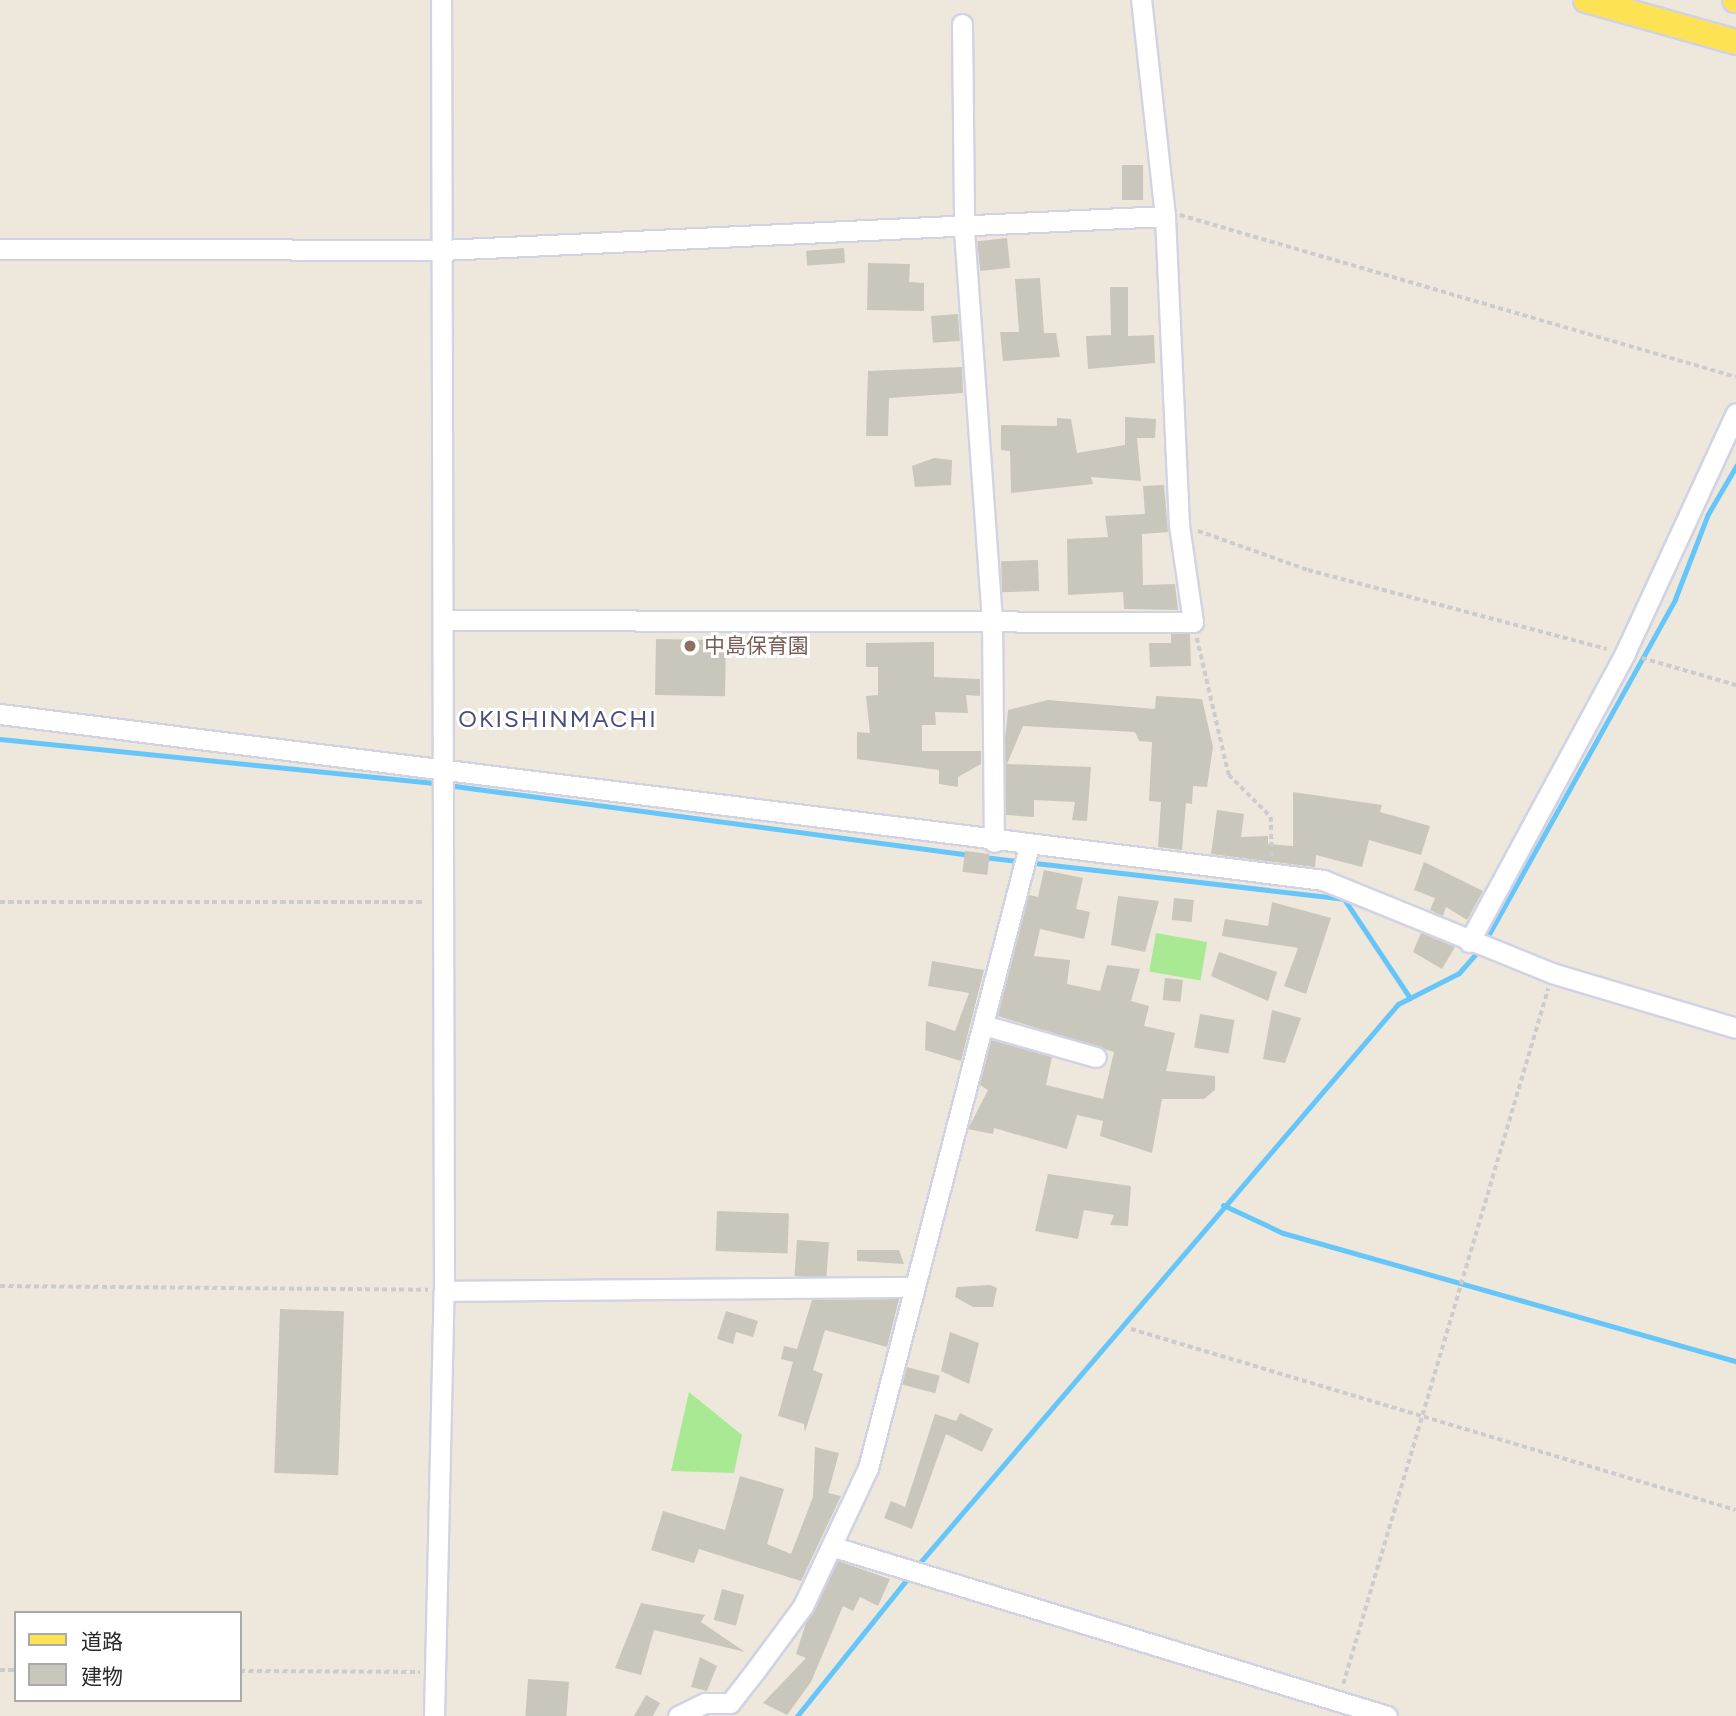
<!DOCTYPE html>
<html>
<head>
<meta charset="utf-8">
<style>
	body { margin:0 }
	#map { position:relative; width:1736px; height:1716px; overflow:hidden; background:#eee8dc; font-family:Figtree,"Noto Sans JP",sans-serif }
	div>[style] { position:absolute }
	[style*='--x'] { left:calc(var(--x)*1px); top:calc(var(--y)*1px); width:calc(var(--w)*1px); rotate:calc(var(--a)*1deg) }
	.green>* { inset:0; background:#aae994; transform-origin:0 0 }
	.stream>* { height:5px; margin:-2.5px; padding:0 2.5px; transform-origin:2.5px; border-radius:2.5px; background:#66c6f9 }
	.building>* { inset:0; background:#c9c6bb; transform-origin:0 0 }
	.path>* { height:3.5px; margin-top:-1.75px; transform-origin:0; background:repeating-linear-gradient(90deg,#ccc 0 5px,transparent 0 8.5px) }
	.roads { filter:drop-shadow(2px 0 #d1d3e5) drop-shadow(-2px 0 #d1d3e5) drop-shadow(0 2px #d1d3e5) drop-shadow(0 -2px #d1d3e5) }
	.minor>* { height:19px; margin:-9.5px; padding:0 9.5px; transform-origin:9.5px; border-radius:9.5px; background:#fff }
	.major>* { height:24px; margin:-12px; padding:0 12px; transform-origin:12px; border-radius:12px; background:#fde353 }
	.dots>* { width:19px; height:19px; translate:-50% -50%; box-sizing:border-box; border:4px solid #fff; border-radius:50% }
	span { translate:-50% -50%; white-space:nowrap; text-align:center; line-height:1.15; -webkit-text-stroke:6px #fff; paint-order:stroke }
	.education-label { font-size:21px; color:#785e54 }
	.left { translate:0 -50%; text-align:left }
	.quarter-label { font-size:24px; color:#474d80; letter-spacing:2px }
	.legend { position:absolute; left:14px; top:1611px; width:228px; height:91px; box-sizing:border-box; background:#fff; border:2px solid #aaa; margin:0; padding:9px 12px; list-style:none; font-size:21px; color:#2b2b2b }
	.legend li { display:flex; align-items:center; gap:14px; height:35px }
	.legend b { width:35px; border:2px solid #aaa }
</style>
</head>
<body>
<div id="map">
	<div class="green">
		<i style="left:1156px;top:933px;width:52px;height:39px;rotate:10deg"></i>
		<i style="clip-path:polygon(689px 1392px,742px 1435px,734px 1473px,671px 1471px)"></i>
	</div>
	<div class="stream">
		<i style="--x:0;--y:739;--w:434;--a:5.8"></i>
		<i style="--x:432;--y:783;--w:543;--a:7.62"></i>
		<i style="--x:983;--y:857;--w:363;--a:6.6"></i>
		<i style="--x:1344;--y:899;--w:119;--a:56.3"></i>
		<i style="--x:1485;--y:941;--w:391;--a:-60.9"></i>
		<i style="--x:1675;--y:599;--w:91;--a:-68.8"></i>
		<i style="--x:1708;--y:514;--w:56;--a:-59.7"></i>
		<i style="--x:1223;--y:1205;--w:66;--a:25"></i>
		<i style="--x:1283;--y:1233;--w:471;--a:15.8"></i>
		<i style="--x:917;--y:1566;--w:740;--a:-49.44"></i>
		<i style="--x:1398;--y:1004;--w:68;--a:-26.9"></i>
		<i style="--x:1459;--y:973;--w:32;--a:-49"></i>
		<i style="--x:797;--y:1716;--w:182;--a:-51.2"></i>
	</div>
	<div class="building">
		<i style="left:1122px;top:165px;width:21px;height:35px"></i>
		<i style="left:1007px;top:238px;width:30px;height:30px;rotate:84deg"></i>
		<i style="left:844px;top:248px;width:15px;height:38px;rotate:86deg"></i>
		<i style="clip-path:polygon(868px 263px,910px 264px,909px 282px,924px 283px,924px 311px,867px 310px)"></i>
		<i style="clip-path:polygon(1040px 278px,1044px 333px,1056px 333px,1060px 357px,1003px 361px,1000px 332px,1019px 332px,1015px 279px)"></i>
		<i style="clip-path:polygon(1110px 287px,1128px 287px,1128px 336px,1154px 335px,1155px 363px,1088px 369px,1086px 336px,1111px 335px)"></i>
		<i style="left:958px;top:314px;width:27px;height:27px;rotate:86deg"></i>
		<i style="clip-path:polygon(962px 367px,963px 393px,889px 398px,888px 436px,866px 436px,868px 371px)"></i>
		<i style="clip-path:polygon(1125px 417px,1156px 419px,1155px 438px,1137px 438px,1141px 481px,1091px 477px,1093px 484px,1011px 493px,1010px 451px,1001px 450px,1001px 425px,1057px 426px,1057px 418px,1071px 419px,1077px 453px,1125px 445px)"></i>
		<i style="clip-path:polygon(934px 458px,952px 460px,951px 485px,915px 487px,912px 466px)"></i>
		<i style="clip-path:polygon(1164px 485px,1168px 532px,1142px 534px,1143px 585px,1175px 584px,1178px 610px,1124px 609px,1123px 592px,1068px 595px,1067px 539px,1108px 537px,1105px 516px,1145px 514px,1143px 486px)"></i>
		<i style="left:1038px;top:560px;width:31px;height:37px;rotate:88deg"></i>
		<i style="clip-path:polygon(1171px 634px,1190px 634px,1191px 666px,1150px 667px,1149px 643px,1171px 643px)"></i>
		<i style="left:656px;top:639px;width:70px;height:56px;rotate:1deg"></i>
		<i style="clip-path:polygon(934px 642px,934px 677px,980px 679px,980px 696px,966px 695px,968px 713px,935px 712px,936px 725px,922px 725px,922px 751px,981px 751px,981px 764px,958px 777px,958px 787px,939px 784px,939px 770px,857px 759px,857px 732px,870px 733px,866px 696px,878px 695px,878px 667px,866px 667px,866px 643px)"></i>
		<i style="clip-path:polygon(1156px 696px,1202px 699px,1213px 747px,1207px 787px,1193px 786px,1192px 804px,1186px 803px,1182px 850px,1158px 847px,1161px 802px,1149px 801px,1152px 742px,1139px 741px,1135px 732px,1023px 726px,1007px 764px,1091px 767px,1087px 821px,1072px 820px,1075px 802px,1034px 800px,1034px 817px,1006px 815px,1005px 739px,1008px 710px,1048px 700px,1155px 709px)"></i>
		<i style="clip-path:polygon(1293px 792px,1382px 805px,1380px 812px,1430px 826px,1421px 855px,1369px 840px,1362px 867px,1316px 855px,1315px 867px,1211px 854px,1217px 810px,1244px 814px,1241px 837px,1268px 836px,1268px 844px,1293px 846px)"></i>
		<i style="left:965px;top:851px;width:25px;height:21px;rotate:7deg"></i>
		<i style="clip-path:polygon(1424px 862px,1483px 891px,1467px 920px,1446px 907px,1443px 916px,1430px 910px,1435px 898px,1414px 890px)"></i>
		<i style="clip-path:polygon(1044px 870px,1083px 878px,1076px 909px,1090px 912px,1084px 939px,1040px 929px,1034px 956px,1070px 960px,1067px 984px,1100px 991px,1107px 965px,1140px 969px,1131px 1001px,1149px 1006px,1144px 1026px,1175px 1033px,1166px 1071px,1215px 1076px,1215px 1090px,1204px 1099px,1162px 1099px,1152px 1153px,1100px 1136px,1103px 1121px,1077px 1115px,1067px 1149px,994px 1128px,993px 1134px,968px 1129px,988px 1090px,980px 1085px,991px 1040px,1052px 1057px,1046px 1085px,1103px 1099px,1114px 1052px,998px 1016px,1029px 895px,1038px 897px)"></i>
		<i style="clip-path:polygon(1118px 896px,1159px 901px,1145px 952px,1111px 945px)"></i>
		<i style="left:1174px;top:898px;width:20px;height:22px;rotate:6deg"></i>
		<i style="clip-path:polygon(1272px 902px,1331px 918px,1306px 994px,1284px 986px,1298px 948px,1222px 936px,1225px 919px,1268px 926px)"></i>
		<i style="clip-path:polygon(1421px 933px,1455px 947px,1442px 969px,1413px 952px)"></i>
		<i style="clip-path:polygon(1219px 952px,1277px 972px,1268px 1001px,1211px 976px)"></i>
		<i style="clip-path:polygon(932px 961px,984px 970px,961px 1061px,925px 1050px,926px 1021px,955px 1031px,969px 993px,928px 986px)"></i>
		<i style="left:1165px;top:978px;width:18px;height:22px;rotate:6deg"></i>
		<i style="clip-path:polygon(1272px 1010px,1301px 1018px,1285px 1063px,1263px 1059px)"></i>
		<i style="left:1200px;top:1014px;width:35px;height:34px;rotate:10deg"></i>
		<i style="clip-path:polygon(1048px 1174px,1131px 1186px,1128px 1226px,1110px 1225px,1114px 1215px,1084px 1210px,1078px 1239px,1035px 1231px)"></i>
		<i style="left:717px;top:1211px;width:72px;height:40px;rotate:2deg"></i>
		<i style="left:797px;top:1240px;width:32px;height:36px;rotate:4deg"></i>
		<i style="clip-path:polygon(857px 1250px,899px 1250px,904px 1264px,857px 1261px)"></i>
		<i style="clip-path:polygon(990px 1285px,997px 1288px,993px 1307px,973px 1307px,955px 1297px,957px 1287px)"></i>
		<i style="clip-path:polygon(899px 1299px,887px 1347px,825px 1330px,813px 1370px,823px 1374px,805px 1432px,804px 1424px,778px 1416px,793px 1362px,781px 1359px,784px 1346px,797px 1349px,812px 1300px)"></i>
		<i style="left:280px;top:1309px;width:64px;height:164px;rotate:2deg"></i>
		<i style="clip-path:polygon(726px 1311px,758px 1321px,753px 1337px,736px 1332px,733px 1344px,717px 1339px)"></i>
		<i style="clip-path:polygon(950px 1332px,979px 1343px,969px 1384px,941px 1371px)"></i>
		<i style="left:907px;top:1367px;width:34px;height:18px;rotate:15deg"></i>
		<i style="clip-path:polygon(960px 1413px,993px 1429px,982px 1452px,946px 1434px,912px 1529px,884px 1518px,891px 1501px,905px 1507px,935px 1414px,956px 1421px)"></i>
		<i style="clip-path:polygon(815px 1447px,839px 1453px,828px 1493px,841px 1496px,801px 1581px,699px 1549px,694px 1563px,651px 1550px,663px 1511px,725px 1530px,740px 1476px,784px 1489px,767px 1544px,791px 1554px,813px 1497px)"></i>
		<i style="clip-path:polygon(838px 1561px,890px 1579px,878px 1606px,860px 1597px,853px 1611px,843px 1606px,811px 1682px,787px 1715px,763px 1703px,806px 1658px,796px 1654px,806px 1623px)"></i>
		<i style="left:722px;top:1589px;width:23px;height:32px;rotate:15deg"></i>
		<i style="clip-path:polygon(641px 1603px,705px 1615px,701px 1622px,745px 1652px,654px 1630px,641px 1675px,615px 1668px)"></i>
		<i style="clip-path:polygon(700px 1657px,717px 1666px,707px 1691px,691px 1687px)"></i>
		<i style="left:528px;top:1679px;width:41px;height:37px;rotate:4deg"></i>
		<i style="clip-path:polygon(646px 1695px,660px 1703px,653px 1716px,634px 1716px)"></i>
	</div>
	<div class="path">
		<i style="--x:1180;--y:215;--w:579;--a:16.24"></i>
		<i style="--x:1198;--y:531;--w:117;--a:19.5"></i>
		<i style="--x:1308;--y:570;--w:309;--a:14.8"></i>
		<i style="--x:1197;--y:638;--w:141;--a:76.9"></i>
		<i style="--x:1229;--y:775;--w:59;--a:45"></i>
		<i style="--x:1271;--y:817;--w:41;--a:88.6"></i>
		<i style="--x:1642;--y:658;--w:98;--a:16"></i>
		<i style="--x:0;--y:902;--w:425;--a:0"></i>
		<i style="--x:0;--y:1286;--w:428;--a:0.5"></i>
		<i style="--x:1131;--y:1329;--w:631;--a:16.66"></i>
		<i style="--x:0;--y:1670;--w:16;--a:0"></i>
		<i style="--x:240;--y:1671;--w:180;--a:0.3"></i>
		<i style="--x:1343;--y:1684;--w:725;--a:-73.57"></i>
	</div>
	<div class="roads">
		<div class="minor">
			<i style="--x:962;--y:24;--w:206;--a:89.4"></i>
			<i style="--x:964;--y:230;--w:390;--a:85.9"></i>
			<i style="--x:992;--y:619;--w:223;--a:89.5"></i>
			<i style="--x:0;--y:249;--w:442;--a:0.1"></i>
			<i style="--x:442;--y:250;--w:724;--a:-2.69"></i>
			<i style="--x:443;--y:620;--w:750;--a:0.15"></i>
			<i style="--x:1193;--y:622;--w:98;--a:-98.2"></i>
			<i style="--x:1179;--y:525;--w:309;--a:-92.6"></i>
			<i style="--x:1165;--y:216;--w:217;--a:-96.3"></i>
			<i style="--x:0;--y:714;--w:1333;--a:7.15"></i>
			<i style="--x:1323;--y:880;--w:247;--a:22.1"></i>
			<i style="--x:1552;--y:973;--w:192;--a:16.6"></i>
			<i style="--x:1469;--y:942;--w:328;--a:-61.6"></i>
			<i style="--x:1625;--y:653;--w:264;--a:-65.2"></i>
			<i style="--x:987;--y:1026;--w:113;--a:15.9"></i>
			<i style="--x:444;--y:1291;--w:469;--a:-0.5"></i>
			<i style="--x:834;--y:1547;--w:578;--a:16.99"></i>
			<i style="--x:434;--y:1716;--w:425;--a:-88.7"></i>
			<i style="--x:444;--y:1291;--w:1291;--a:-90.13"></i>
			<i style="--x:678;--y:1716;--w:30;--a:-26"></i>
			<i style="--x:705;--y:1703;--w:25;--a:0"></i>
			<i style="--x:730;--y:1703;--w:41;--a:-52"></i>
			<i style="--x:755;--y:1671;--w:81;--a:-53.6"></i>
			<i style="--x:803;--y:1606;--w:153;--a:-64.8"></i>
			<i style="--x:868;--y:1468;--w:642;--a:-75.49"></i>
		</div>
		<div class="major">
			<i style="--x:1586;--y:0;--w:156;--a:15.6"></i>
			<i style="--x:1735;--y:0;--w:1;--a:0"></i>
		</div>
	</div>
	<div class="dots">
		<i style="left:690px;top:646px;background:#8d6e63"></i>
	</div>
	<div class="education-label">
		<span class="left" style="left:704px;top:646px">中島保育園</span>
	</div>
	<div class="quarter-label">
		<span style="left:558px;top:719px">OKISHINMACHI</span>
	</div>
	<ul class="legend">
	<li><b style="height:9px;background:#fde353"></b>道路</li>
	<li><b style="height:19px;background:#c9c6bb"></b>建物</li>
	</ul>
</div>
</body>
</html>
